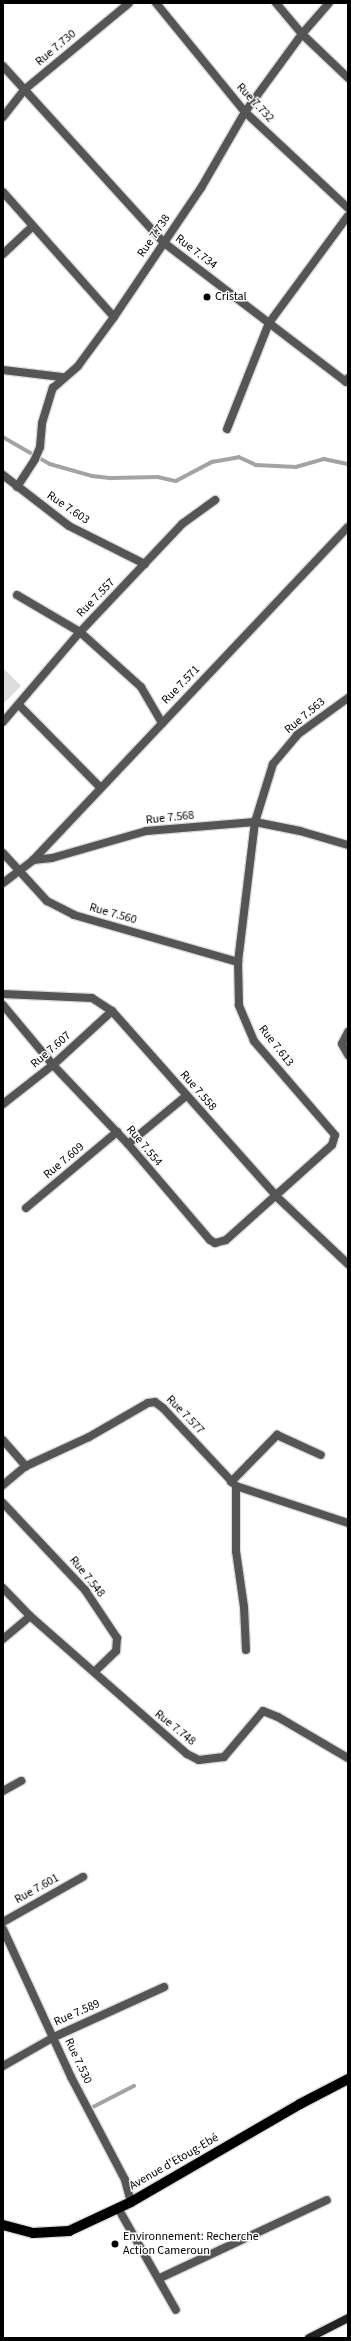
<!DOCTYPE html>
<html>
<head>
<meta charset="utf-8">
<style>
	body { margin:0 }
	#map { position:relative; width:351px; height:2341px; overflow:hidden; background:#fff; font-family:"Source Sans 3",sans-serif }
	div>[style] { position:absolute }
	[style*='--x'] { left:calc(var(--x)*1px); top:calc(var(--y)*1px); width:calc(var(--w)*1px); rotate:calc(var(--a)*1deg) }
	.green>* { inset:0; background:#dcdcdc }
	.stream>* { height:3.5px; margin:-1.75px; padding:0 1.75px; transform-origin:1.75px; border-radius:1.75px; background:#a3a3a3 }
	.roads { filter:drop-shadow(1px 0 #dbdbdb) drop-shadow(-1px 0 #dbdbdb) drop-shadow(0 1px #dbdbdb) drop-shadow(0 -1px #dbdbdb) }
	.street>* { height:8px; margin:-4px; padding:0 4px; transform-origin:4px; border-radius:4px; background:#555 }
	.secondary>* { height:8px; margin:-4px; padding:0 4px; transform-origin:4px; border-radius:4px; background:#222 }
	.primary>* { height:10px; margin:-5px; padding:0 5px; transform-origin:5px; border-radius:5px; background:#000 }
	.dots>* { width:11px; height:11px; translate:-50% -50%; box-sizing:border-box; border:2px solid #fff; border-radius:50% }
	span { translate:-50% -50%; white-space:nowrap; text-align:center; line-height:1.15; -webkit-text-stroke:3px #fff; paint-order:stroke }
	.street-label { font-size:12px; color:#000 }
	.poi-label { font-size:12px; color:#000 }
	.left { translate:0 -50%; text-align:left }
	.frame { position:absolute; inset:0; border:4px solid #000; pointer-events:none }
</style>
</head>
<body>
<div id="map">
	<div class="green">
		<i style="clip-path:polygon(3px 668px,21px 686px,3px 704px)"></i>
	</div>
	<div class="stream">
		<i style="--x:3;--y:437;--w:54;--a:29.9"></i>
		<i style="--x:50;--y:464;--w:44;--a:15.9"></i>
		<i style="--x:92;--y:476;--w:20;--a:6"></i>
		<i style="--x:112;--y:478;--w:46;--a:-1.2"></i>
		<i style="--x:158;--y:477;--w:18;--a:13"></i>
		<i style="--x:176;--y:481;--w:41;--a:-27.8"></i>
		<i style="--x:212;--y:462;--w:27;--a:-10"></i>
		<i style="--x:239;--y:457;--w:19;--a:25"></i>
		<i style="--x:256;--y:465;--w:40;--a:2.9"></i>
		<i style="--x:296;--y:467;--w:29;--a:-16"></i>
		<i style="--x:324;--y:459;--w:25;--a:12"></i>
		<i style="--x:93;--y:2107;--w:46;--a:-27.1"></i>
	</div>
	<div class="roads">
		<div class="street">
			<i style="--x:156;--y:3;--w:141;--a:50.8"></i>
			<i style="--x:245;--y:112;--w:141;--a:43"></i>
			<i style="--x:276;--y:3;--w:40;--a:50"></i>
			<i style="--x:302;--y:34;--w:64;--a:43.7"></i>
			<i style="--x:3;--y:66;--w:238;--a:47.7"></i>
			<i style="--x:163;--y:242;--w:230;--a:37.4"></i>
			<i style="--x:346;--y:382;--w:4;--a:-63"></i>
			<i style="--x:3;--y:117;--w:34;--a:-52"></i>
			<i style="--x:24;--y:90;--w:136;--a:-39.6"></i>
			<i style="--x:3;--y:192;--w:167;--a:48.4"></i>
			<i style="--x:3;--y:254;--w:41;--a:-43"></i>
			<i style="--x:3;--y:370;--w:59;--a:6.8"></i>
			<i style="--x:227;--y:429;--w:114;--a:-68.4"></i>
			<i style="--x:269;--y:323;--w:133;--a:-53.6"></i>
			<i style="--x:3;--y:475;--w:83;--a:37.7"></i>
			<i style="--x:69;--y:526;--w:85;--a:26.6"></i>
			<i style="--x:17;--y:487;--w:33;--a:-57"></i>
			<i style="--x:35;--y:459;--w:13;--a:-67"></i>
			<i style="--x:40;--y:447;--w:24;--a:-85"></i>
			<i style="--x:42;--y:423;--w:37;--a:-73"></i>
			<i style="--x:53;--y:388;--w:33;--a:-41"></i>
			<i style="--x:78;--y:366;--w:61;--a:-53.7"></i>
			<i style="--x:114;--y:317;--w:156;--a:-56"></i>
			<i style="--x:201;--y:188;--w:88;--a:-59.9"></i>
			<i style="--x:245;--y:112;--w:97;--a:-53.8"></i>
			<i style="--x:302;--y:34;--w:41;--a:-48.9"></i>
			<i style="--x:17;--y:595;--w:73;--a:30.4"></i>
			<i style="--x:80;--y:632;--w:82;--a:42"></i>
			<i style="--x:141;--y:687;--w:42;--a:59.7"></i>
			<i style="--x:19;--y:705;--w:115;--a:45.4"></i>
			<i style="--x:3;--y:722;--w:118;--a:-49.5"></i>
			<i style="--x:80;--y:632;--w:149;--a:-46.6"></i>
			<i style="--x:182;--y:524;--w:41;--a:-36"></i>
			<i style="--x:3;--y:853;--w:65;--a:47.5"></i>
			<i style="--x:47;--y:901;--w:30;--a:27"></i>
			<i style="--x:74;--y:915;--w:171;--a:16"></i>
			<i style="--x:33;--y:860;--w:458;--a:-46.6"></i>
			<i style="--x:3;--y:883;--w:38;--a:-37"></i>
			<i style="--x:33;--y:860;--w:19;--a:-6"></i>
			<i style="--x:52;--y:858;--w:98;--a:-16"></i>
			<i style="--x:146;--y:831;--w:109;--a:-4.7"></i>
			<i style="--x:255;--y:822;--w:46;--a:11.3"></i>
			<i style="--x:300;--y:831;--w:50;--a:16.3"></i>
			<i style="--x:3;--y:994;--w:89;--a:2.6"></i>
			<i style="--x:92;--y:998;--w:24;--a:33"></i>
			<i style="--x:112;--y:1011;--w:247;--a:48.4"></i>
			<i style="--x:276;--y:1196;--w:99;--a:43.4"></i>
			<i style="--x:3;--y:1005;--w:78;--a:50.2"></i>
			<i style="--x:53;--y:1065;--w:109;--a:46.5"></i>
			<i style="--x:128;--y:1144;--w:126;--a:49.5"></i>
			<i style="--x:210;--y:1240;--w:6;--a:31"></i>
			<i style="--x:215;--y:1243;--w:11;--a:-15"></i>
			<i style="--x:226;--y:1240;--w:142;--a:-41.9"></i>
			<i style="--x:332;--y:1145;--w:10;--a:-73"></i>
			<i style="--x:335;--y:1135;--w:124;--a:-130.8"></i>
			<i style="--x:254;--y:1041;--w:39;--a:-113"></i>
			<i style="--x:239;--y:1005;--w:43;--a:-91.3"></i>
			<i style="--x:238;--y:962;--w:141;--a:-83.1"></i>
			<i style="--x:255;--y:822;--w:61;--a:-72.8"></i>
			<i style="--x:273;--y:764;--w:38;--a:-50"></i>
			<i style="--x:297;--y:735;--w:63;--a:-36"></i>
			<i style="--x:348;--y:1032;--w:13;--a:117"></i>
			<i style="--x:342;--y:1044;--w:13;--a:61"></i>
			<i style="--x:3;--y:1104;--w:63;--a:-38"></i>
			<i style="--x:53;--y:1065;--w:80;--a:-42.5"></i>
			<i style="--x:128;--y:1144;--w:75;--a:-39.6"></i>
			<i style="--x:26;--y:1208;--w:119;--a:-39.9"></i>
			<i style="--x:3;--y:1440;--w:35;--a:49"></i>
			<i style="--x:231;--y:1482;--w:66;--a:-45.6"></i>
			<i style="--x:277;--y:1435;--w:48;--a:24.4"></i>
			<i style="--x:3;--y:1485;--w:30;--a:-40"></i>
			<i style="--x:26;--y:1466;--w:69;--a:-24.7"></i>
			<i style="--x:89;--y:1437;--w:68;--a:-30"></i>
			<i style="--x:148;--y:1403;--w:7;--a:-8"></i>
			<i style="--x:155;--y:1402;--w:10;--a:37"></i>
			<i style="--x:163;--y:1408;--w:107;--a:46.9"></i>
			<i style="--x:236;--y:1486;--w:118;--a:18.3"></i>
			<i style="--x:236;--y:1486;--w:65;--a:90"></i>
			<i style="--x:236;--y:1551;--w:57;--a:81.9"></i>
			<i style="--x:244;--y:1607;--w:43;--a:87.3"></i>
			<i style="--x:3;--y:1503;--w:120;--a:46.7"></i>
			<i style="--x:85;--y:1590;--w:58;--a:56.3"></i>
			<i style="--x:117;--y:1638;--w:13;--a:94"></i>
			<i style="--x:116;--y:1651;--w:30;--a:136"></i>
			<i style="--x:3;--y:1588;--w:39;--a:46"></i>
			<i style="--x:30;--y:1616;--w:209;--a:41.3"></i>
			<i style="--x:187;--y:1754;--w:13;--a:27"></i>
			<i style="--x:199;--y:1760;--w:25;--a:-7"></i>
			<i style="--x:224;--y:1757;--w:60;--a:-49.7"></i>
			<i style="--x:263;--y:1711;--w:16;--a:22"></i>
			<i style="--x:278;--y:1717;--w:81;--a:30.4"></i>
			<i style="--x:3;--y:1639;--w:35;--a:-40"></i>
			<i style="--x:3;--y:1791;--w:21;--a:-29"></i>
			<i style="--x:3;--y:1922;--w:92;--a:-29.4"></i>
			<i style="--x:3;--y:1929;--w:163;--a:65.3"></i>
			<i style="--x:71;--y:2077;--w:116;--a:62.3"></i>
			<i style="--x:125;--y:2180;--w:23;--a:75"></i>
			<i style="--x:3;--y:2066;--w:59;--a:-29.6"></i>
			<i style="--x:54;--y:2037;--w:121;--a:-24.4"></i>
			<i style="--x:118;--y:2208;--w:117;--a:60.4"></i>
			<i style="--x:160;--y:2278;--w:184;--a:-25"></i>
		</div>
		<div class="secondary">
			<i style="--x:309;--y:2338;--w:44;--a:-27.1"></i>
		</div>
		<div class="primary">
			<i style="--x:3;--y:2225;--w:31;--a:15"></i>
			<i style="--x:33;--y:2233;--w:36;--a:-3"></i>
			<i style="--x:69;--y:2231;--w:68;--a:-25.1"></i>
			<i style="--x:131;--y:2202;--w:195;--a:-30.1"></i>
			<i style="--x:300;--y:2104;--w:54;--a:-27.5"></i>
		</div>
	</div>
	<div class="dots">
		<i style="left:207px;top:297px;background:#000"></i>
		<i style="left:115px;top:2244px;background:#000"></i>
	</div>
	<div class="street-label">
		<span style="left:56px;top:48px;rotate:-40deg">Rue 7.730</span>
		<span style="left:255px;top:103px;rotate:47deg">Rue 7.732</span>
		<span style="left:154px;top:236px;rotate:-56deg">Rue 7.738</span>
		<span style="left:196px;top:252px;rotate:37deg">Rue 7.734</span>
		<span style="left:68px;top:508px;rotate:34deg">Rue 7.603</span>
		<span style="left:96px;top:598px;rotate:-46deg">Rue 7.557</span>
		<span style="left:181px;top:685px;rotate:-46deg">Rue 7.571</span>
		<span style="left:305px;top:716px;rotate:-40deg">Rue 7.563</span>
		<span style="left:170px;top:818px;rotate:-6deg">Rue 7.568</span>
		<span style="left:113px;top:914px;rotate:16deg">Rue 7.560</span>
		<span style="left:276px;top:1046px;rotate:52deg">Rue 7.613</span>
		<span style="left:51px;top:1050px;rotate:-41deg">Rue 7.607</span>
		<span style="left:198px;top:1091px;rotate:49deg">Rue 7.558</span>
		<span style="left:144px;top:1146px;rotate:50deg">Rue 7.554</span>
		<span style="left:64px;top:1161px;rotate:-40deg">Rue 7.609</span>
		<span style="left:185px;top:1415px;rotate:46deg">Rue 7.577</span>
		<span style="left:87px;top:1577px;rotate:51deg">Rue 7.548</span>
		<span style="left:175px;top:1728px;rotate:39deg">Rue 7.748</span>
		<span style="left:37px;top:1889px;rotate:-29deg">Rue 7.601</span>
		<span style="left:77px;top:2013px;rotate:-24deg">Rue 7.589</span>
		<span style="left:78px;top:2061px;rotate:65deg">Rue 7.530</span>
		<span style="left:174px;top:2162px;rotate:-30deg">Avenue d'Etoug-Ebé</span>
	</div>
	<div class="poi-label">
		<span class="left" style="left:215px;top:297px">Cristal</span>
		<span class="left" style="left:123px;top:2244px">Environnement: Recherche<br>Action Cameroun</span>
	</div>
	<div class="frame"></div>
</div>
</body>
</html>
